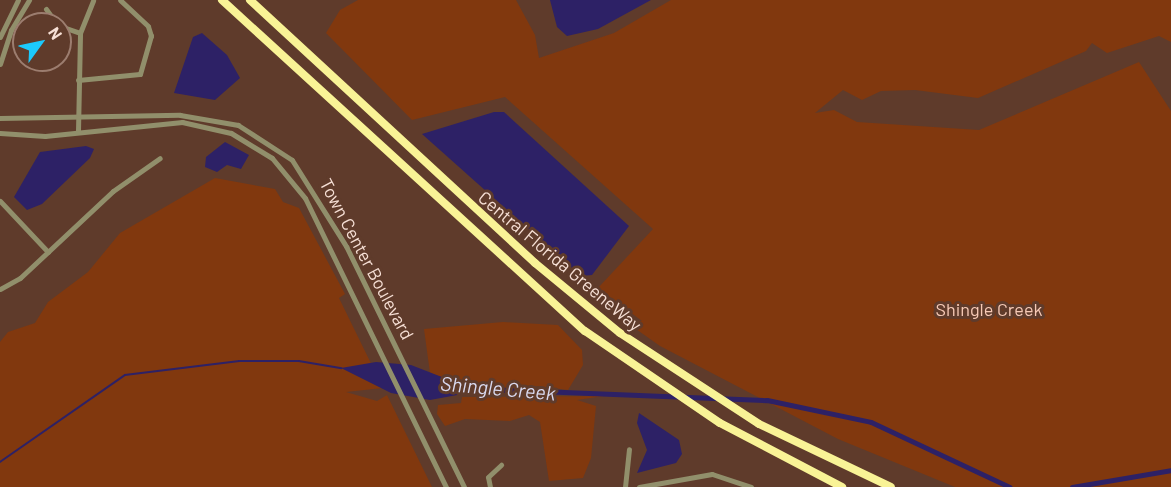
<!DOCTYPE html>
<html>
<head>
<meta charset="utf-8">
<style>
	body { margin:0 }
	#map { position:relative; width:1171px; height:487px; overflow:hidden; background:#5f3b2b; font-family:Barlow,sans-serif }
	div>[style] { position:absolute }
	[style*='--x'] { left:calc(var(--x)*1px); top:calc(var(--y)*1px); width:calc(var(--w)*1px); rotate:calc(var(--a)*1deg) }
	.green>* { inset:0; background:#81380e }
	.water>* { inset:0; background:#2d2166 }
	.stream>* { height:1.5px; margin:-0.75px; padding:0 0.75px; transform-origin:0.75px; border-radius:0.75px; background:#2d2166 }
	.canal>* { height:5px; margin:-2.5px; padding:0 2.5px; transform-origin:2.5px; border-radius:2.5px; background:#2d2166 }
	.minor>* { height:5px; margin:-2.5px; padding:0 2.5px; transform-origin:2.5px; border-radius:2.5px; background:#918f6b }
	.highway>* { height:8px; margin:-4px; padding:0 4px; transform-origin:4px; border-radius:4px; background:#f9f396 }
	span { translate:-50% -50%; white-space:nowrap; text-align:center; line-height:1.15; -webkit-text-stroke:6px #5f3b2b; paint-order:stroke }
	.street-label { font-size:18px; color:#f7e0d6 }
	.park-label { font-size:18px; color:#f7cab6 }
	.water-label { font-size:20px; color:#d9d9ef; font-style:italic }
	.north { position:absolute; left:12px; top:12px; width:60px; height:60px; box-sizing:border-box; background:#5f3b2b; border:2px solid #9c7d6f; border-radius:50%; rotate:57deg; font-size:16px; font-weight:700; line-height:24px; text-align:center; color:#f7e0d6 }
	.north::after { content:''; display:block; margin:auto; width:21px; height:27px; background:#1cc9fc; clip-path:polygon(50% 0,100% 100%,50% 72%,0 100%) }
</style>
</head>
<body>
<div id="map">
	<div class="green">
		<i style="clip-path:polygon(358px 0,516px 0,535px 35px,539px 58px,614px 33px,671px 0,1171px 0,1171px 42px,1159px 36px,1107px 53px,1092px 43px,1086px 51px,978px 98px,915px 90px,881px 91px,862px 100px,843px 90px,815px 113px,834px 110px,857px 122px,979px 130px,1139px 62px,1171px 111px,1171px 487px,955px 487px,838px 439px,660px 346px,626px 322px,642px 321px,598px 288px,653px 229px,505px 97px,412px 120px,326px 33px,340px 10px)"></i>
		<i style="clip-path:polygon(215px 178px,275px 189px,283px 202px,299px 208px,345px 294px,339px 298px,383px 388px,346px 392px,377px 401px,387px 395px,432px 487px,0 487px,0 342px,8px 332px,35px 323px,48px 302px,88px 272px,120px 233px)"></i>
		<i style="clip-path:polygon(503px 322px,558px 325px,582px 350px,583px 365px,568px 390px,538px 386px,468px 393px,465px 386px,430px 373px,424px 329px)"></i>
		<i style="clip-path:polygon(604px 396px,577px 400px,596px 406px,591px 458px,583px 478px,549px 481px,540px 422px,529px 415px,510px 421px,465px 419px,445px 426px,437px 414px,438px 405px,461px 403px,462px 397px)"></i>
	</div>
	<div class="water">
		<i style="clip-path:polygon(550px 0,651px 0,598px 29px,567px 36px,557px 27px)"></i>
		<i style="clip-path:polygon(202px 33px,227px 55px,240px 78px,215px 100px,174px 93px,193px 37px)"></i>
		<i style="clip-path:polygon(494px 112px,504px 112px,629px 226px,592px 275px,581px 276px,422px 134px)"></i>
		<i style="clip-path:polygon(225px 142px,249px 155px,241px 169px,227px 165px,217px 172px,205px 167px,206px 157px)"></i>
		<i style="clip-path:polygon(86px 146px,94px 149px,90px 158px,42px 204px,27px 210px,14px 197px,40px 152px)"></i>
		<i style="clip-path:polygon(376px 362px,411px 365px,465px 386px,468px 393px,430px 400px,391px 393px,341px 368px)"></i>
		<i style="clip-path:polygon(639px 413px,679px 440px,682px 454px,676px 463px,637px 473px,647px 450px,637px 423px)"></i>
	</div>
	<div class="stream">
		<i style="--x:0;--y:462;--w:152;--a:-34.8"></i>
		<i style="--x:125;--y:375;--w:115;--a:-7"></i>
		<i style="--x:239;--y:361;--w:60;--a:0"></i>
		<i style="--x:299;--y:361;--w:43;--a:9.5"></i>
	</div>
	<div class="canal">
		<i style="--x:462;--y:388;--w:305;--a:2.3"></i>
		<i style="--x:767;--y:400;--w:106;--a:11.9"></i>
		<i style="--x:871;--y:422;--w:153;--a:25.1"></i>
		<i style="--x:1072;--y:487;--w:100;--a:-9.7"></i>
	</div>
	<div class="minor">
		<i style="--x:46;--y:9;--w:19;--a:54"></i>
		<i style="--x:60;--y:26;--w:21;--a:19"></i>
		<i style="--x:0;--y:37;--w:41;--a:-64.1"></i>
		<i style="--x:0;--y:64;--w:36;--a:-72"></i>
		<i style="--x:11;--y:30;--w:35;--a:-59"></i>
		<i style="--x:78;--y:80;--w:62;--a:-5.5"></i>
		<i style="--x:140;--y:74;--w:40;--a:-74"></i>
		<i style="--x:151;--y:36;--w:10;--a:-107"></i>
		<i style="--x:148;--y:26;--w:38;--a:-137"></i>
		<i style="--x:0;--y:118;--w:180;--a:-1"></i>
		<i style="--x:180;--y:115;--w:59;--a:9.8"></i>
		<i style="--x:238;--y:125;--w:64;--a:32.9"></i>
		<i style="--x:292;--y:160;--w:102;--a:57.9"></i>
		<i style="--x:346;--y:246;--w:268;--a:63.9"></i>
		<i style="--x:78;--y:131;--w:98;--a:-88.8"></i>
		<i style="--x:80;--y:33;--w:35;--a:-68"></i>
		<i style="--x:0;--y:133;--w:45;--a:3.8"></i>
		<i style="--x:45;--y:136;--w:138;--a:-5.8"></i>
		<i style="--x:182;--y:122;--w:50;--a:12.7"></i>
		<i style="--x:231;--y:133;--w:48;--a:31.4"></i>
		<i style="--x:272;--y:158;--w:52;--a:50.5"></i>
		<i style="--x:305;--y:198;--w:322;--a:64"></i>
		<i style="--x:0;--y:201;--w:70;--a:46.7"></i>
		<i style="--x:0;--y:289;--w:23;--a:-29"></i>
		<i style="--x:20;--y:278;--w:127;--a:-43.1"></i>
		<i style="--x:113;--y:191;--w:57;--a:-35.1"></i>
		<i style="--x:490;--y:487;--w:10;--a:-101"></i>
		<i style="--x:488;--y:477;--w:18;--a:-43"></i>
		<i style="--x:625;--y:487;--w:38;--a:-84"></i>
		<i style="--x:639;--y:487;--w:74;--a:-10.1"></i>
		<i style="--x:712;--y:474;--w:41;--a:18.4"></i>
	</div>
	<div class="highway">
		<i style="--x:222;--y:0;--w:491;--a:42.4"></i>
		<i style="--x:585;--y:331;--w:163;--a:34.3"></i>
		<i style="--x:720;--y:423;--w:138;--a:27.7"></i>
		<i style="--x:250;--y:0;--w:388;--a:42.7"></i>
		<i style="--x:535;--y:263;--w:110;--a:39.5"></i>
		<i style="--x:620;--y:333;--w:166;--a:33.2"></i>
		<i style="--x:759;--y:424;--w:146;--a:25.5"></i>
	</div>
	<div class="street-label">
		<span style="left:367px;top:259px;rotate:62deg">Town Center Boulevard</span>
		<span style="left:560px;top:261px;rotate:40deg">Central Florida GreeneWay</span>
	</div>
	<div class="park-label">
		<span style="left:989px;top:309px">Shingle Creek</span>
	</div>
	<div class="water-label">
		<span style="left:498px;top:388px;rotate:5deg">Shingle Creek</span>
	</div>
	<div class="north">N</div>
</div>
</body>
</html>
